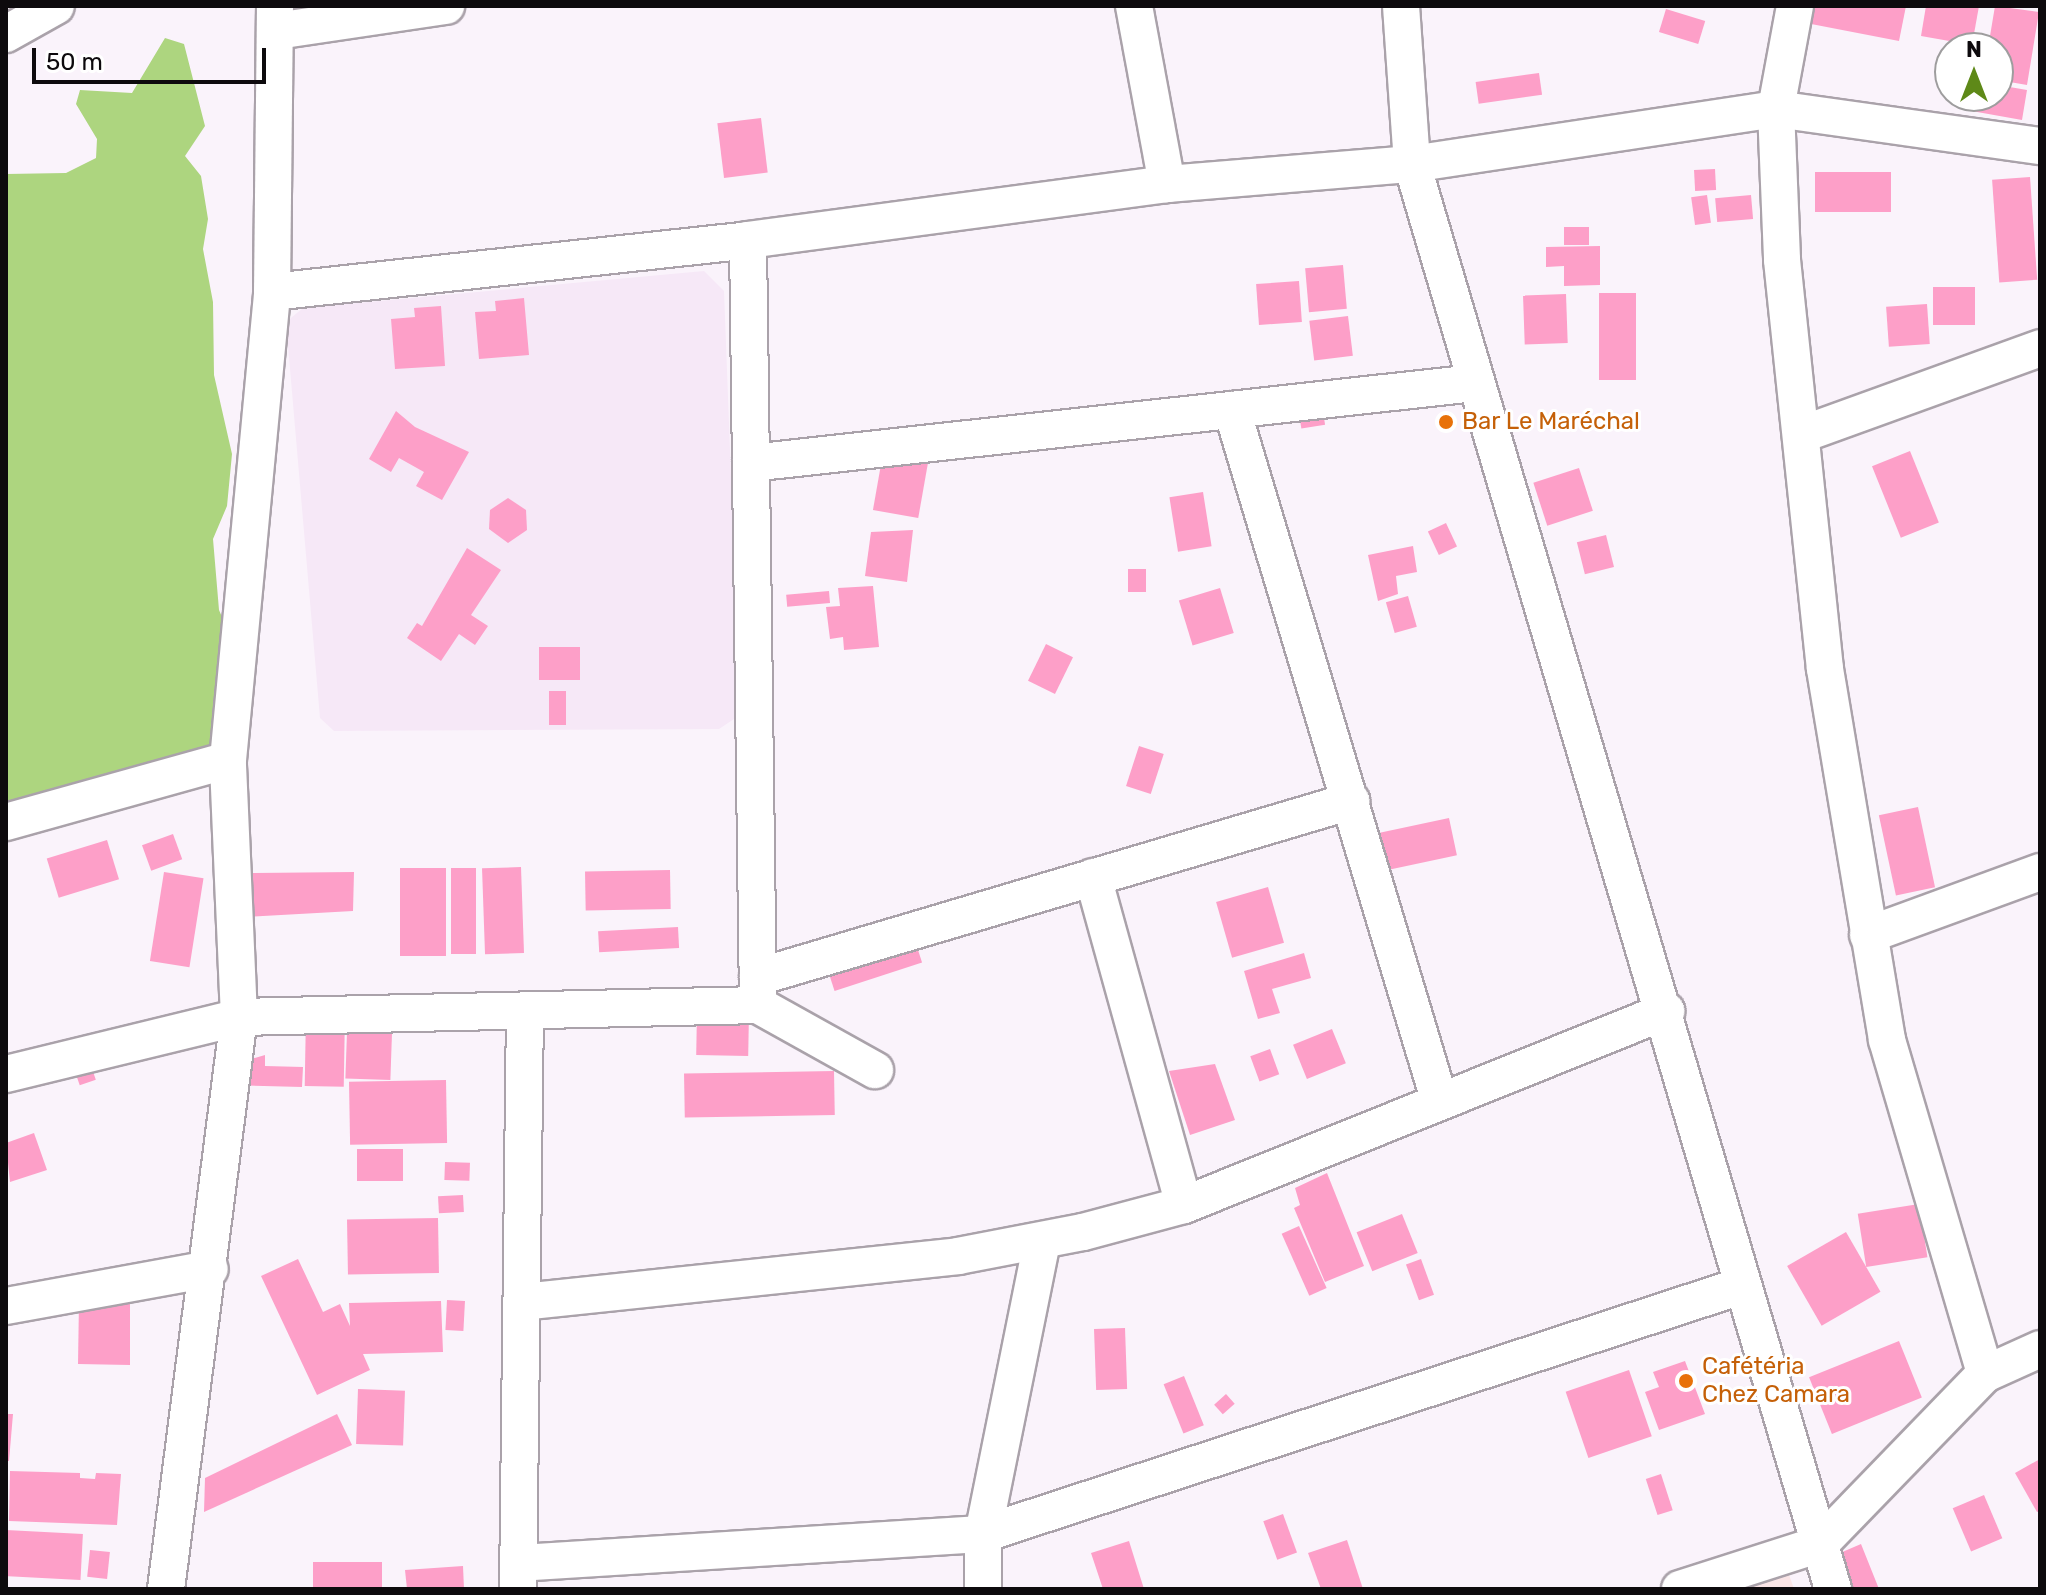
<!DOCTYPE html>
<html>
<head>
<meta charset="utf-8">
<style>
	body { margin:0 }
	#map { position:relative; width:2046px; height:1595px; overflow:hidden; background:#faf3fb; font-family:Rubik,sans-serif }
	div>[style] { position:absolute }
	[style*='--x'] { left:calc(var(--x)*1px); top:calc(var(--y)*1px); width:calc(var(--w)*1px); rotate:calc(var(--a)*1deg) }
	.built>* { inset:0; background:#f6e8f7 }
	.education>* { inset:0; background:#fbe5e7 }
	.forest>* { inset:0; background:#add57f }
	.building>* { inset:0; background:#fd9fc8; transform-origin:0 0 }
	.roads { filter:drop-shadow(2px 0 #aaa2aa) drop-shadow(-2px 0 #aaa2aa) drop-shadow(0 2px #aaa2aa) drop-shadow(0 -2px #aaa2aa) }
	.minor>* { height:36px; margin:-18px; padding:0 18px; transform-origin:18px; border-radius:18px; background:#fff }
	.dots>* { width:22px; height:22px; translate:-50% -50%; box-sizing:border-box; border:4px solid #fff; border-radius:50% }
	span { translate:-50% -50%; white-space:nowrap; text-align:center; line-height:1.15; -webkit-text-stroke:6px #fff; paint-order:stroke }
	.food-label { font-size:24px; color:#c56008 }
	.left { translate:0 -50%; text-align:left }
	.frame { position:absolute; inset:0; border:8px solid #0d0a0d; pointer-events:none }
	.north { position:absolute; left:1934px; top:32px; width:80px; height:80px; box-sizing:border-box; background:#fff; border:2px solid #9e9d9e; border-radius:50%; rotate:0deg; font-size:22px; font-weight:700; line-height:32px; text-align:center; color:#0d0a0d }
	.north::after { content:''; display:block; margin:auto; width:28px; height:36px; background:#5e8918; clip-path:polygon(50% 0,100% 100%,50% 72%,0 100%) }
	.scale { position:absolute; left:32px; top:48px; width:234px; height:36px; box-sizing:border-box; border:4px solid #0d0a0d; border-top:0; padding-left:10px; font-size:24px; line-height:28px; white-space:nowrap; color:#0d0a0d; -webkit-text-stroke:6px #fff; paint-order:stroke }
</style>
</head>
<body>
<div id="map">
	<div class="built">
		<i style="clip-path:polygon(704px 271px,724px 291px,740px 715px,719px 729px,334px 731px,320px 718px,286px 322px,303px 308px)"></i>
	</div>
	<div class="education">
		<i style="clip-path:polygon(1787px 1569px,1794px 1589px,1722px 1589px)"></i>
	</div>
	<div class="forest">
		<i style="clip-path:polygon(165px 38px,184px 44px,205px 126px,185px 156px,201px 176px,208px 219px,203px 249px,213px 302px,214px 375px,232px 454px,227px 506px,213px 539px,219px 610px,234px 645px,212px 743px,183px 762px,116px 771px,6px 809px,6px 174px,66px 173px,96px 158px,97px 139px,76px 104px,80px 90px,132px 93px)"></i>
	</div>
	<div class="building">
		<i style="clip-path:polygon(1809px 6px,1906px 6px,1899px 41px,1806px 23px)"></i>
		<i style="clip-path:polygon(1926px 6px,1979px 6px,1972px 45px,1921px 36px)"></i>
		<i style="clip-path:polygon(1995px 6px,2039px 12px,2027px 85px,1998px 80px,1998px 48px,1988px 48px)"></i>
		<i style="left:1666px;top:9px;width:41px;height:24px;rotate:17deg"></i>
		<i style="left:1539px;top:73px;width:22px;height:64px;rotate:82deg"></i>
		<i style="clip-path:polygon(1998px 85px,2027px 90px,2022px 120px,1966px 110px,1969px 96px,1998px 96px)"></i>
		<i style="left:761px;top:118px;width:55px;height:44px;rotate:83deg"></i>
		<i style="left:1715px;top:169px;width:21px;height:21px;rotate:87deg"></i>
		<i style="left:1891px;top:172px;width:40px;height:76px;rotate:90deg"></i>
		<i style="left:2030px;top:177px;width:103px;height:38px;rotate:86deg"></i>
		<i style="left:1707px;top:195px;width:28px;height:16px;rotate:82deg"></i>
		<i style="left:1751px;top:195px;width:24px;height:36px;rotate:85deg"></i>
		<i style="left:1564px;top:227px;width:25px;height:18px"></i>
		<i style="clip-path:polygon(1600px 246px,1600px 285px,1564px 286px,1564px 266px,1546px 267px,1546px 247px)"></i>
		<i style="left:1343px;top:265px;width:44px;height:38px;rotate:85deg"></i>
		<i style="left:1299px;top:281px;width:41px;height:43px;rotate:86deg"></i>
		<i style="left:1933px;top:287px;width:42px;height:38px"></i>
		<i style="left:1599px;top:293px;width:37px;height:87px"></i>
		<i style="left:1566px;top:294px;width:49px;height:43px;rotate:88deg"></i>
		<i style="clip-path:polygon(524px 298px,529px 355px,479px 359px,475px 312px,496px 311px,495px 301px)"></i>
		<i style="left:1927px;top:304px;width:40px;height:41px;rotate:86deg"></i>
		<i style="clip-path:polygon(441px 306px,445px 366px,395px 369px,391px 319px,415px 317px,414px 308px)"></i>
		<i style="left:1348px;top:316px;width:40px;height:39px;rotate:83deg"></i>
		<i style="left:1321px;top:399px;width:26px;height:24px;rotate:81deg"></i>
		<i style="clip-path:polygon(396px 411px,415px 427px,469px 452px,442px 500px,416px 486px,424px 472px,399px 458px,391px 472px,369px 459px)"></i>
		<i style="left:1910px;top:451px;width:77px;height:41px;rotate:68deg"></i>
		<i style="left:883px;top:453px;width:46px;height:58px;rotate:10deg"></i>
		<i style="left:1579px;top:468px;width:45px;height:48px;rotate:72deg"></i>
		<i style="left:1203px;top:492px;width:55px;height:34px;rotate:81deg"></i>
		<i style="clip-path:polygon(508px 498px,526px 510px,527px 530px,508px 543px,489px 529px,490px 510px)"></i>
		<i style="left:1446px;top:523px;width:26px;height:20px;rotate:65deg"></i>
		<i style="clip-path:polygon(913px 530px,907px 582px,865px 576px,871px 532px)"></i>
		<i style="left:1606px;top:535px;width:33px;height:30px;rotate:76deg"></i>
		<i style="clip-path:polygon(1413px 546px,1417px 572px,1396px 576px,1398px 594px,1378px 601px,1368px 555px)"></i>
		<i style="clip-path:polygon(467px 548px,501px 570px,471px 615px,488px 626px,475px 645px,459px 634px,441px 661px,407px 638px,417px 623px,422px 626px)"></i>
		<i style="left:1128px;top:569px;width:18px;height:23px"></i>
		<i style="clip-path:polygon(873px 586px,879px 647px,844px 650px,843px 637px,830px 639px,826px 607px,840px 606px,838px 588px)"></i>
		<i style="left:1220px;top:588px;width:47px;height:43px;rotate:73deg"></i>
		<i style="left:829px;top:591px;width:12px;height:43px;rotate:85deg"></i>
		<i style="left:1408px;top:596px;width:32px;height:23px;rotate:74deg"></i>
		<i style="left:1046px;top:644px;width:30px;height:41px;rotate:26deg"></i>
		<i style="left:539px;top:647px;width:41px;height:33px"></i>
		<i style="left:549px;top:691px;width:17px;height:34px"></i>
		<i style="left:1139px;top:746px;width:26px;height:42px;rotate:18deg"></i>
		<i style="left:1918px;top:807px;width:82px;height:40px;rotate:78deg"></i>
		<i style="left:1449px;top:818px;width:38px;height:72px;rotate:78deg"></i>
		<i style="left:173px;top:834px;width:27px;height:33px;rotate:70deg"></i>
		<i style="left:107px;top:840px;width:41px;height:63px;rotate:73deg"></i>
		<i style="left:521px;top:867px;width:86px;height:39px;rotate:88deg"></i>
		<i style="left:400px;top:868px;width:46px;height:88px"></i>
		<i style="left:451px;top:868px;width:25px;height:86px"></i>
		<i style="left:670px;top:870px;width:39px;height:85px;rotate:89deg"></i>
		<i style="left:164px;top:872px;width:40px;height:90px;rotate:9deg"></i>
		<i style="clip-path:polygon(354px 872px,353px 911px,244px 917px,246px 873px)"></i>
		<i style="left:1268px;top:887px;width:58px;height:54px;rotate:74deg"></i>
		<i style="left:906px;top:913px;width:52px;height:92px;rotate:72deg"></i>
		<i style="left:678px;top:927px;width:21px;height:80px;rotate:87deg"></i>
		<i style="clip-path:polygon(1304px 953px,1311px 978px,1272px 989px,1280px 1013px,1258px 1019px,1244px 971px)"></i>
		<i style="left:697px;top:1010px;width:52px;height:45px;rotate:1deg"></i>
		<i style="left:306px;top:1013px;width:39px;height:73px;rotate:1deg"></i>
		<i style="left:1332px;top:1029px;width:37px;height:42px;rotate:68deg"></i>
		<i style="left:392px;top:1033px;width:47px;height:45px;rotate:92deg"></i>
		<i style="left:1270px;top:1049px;width:27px;height:21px;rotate:70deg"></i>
		<i style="clip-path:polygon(265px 1055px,265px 1066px,303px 1067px,302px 1087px,229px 1085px,251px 1059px)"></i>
		<i style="left:88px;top:1057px;width:24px;height:17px;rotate:71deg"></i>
		<i style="clip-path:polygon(1215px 1064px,1235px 1120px,1190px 1135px,1169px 1071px)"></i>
		<i style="left:834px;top:1071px;width:44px;height:150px;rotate:89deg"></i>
		<i style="left:446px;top:1080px;width:63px;height:97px;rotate:89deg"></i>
		<i style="clip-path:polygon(34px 1133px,47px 1170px,10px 1182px,6px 1143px)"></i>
		<i style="left:357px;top:1149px;width:46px;height:32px"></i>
		<i style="left:445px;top:1162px;width:25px;height:18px;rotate:2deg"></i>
		<i style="clip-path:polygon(1327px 1173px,1364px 1266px,1325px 1282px,1294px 1208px,1300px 1205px,1295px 1188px)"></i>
		<i style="left:463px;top:1195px;width:17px;height:25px;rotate:87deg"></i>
		<i style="left:1919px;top:1204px;width:54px;height:62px;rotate:81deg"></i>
		<i style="left:1402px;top:1214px;width:42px;height:49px;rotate:68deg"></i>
		<i style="left:438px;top:1218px;width:55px;height:91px;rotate:89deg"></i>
		<i style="left:1299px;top:1226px;width:68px;height:19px;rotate:66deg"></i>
		<i style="left:1846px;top:1232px;width:69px;height:68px;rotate:60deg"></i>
		<i style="clip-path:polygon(298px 1259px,323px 1312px,340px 1304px,350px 1326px,349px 1303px,441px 1301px,443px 1352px,363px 1354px,370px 1370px,317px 1395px,261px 1276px)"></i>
		<i style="left:1421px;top:1259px;width:38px;height:16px;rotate:70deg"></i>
		<i style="clip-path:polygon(130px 1286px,130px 1365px,78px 1364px,79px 1301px)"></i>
		<i style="left:447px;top:1300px;width:18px;height:30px;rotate:3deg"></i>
		<i style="left:1125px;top:1328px;width:61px;height:31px;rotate:88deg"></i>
		<i style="left:1899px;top:1341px;width:61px;height:97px;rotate:68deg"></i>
		<i style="clip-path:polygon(1685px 1361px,1705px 1414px,1659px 1430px,1645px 1392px,1659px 1387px,1653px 1372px)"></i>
		<i style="left:1629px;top:1370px;width:70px;height:67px;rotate:71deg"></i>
		<i style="left:1184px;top:1376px;width:53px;height:22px;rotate:68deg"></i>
		<i style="left:358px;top:1389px;width:47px;height:55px;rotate:2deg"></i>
		<i style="left:1226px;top:1394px;width:13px;height:16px;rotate:48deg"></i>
		<i style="clip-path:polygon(6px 1414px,13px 1414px,9px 1461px,6px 1461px)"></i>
		<i style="clip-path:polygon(337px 1414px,352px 1445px,204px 1512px,205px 1478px)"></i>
		<i style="clip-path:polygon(2040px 1459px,2040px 1511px,2037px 1512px,2015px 1473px)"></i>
		<i style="clip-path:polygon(10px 1471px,80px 1473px,80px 1478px,95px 1479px,96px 1473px,121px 1474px,117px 1525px,9px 1521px)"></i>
		<i style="left:1661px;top:1474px;width:38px;height:16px;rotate:72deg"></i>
		<i style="left:1984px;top:1495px;width:47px;height:34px;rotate:67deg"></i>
		<i style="left:1283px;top:1514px;width:41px;height:21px;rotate:70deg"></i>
		<i style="left:6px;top:1530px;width:77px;height:46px;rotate:3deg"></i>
		<i style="clip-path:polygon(1347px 1540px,1363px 1589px,1321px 1589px,1308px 1553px)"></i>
		<i style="clip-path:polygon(1129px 1541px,1144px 1589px,1103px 1589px,1091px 1553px)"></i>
		<i style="clip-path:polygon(1861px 1544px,1879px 1589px,1847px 1589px,1833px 1556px)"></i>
		<i style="left:90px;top:1550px;width:20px;height:27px;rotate:6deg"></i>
		<i style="left:313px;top:1562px;width:69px;height:27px"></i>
		<i style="clip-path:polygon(463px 1566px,464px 1589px,407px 1589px,405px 1570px)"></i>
	</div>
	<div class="roads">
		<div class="minor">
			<i style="--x:1134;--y:6;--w:181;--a:79.5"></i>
			<i style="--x:1401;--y:6;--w:158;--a:86"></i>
			<i style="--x:1412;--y:164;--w:1486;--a:73.54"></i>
			<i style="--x:1795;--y:6;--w:105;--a:100.5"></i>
			<i style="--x:1776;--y:109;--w:151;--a:87.7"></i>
			<i style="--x:1782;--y:260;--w:411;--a:84"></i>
			<i style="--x:1825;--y:669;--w:376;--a:80.5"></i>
			<i style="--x:1887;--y:1040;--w:348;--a:73.6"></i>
			<i style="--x:276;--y:31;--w:172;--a:-8.4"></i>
			<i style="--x:6;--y:34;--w:57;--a:-29.2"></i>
			<i style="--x:748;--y:240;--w:765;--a:89.25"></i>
			<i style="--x:272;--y:292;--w:479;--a:-6.2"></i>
			<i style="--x:748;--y:240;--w:423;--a:-7.6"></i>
			<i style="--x:1167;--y:184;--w:246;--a:-4.7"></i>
			<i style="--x:1412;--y:164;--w:368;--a:-8.6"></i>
			<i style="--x:1776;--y:109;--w:267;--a:8"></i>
			<i style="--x:1232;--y:410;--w:719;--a:73.28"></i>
			<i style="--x:1803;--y:434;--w:252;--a:-19.9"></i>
			<i style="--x:751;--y:463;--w:727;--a:-6.31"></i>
			<i style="--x:6;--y:822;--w:230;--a:-15.6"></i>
			<i style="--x:1093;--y:877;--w:340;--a:74.5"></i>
			<i style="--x:1868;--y:935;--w:183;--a:-20.1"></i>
			<i style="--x:758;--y:977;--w:619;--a:-16.53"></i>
			<i style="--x:6;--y:1074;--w:240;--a:-13.7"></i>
			<i style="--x:239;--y:1017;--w:519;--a:-1.32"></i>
			<i style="--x:758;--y:1005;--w:134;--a:29.1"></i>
			<i style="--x:522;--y:1302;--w:438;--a:-6"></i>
			<i style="--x:958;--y:1256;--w:127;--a:-10.9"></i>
			<i style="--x:1083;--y:1232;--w:105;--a:-15"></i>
			<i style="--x:1184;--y:1205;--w:520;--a:-21.92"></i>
			<i style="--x:6;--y:1306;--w:207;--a:-10.3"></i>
			<i style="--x:519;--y:1563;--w:465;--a:-3.6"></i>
			<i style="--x:983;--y:1534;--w:798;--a:-18.12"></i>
			<i style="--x:166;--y:1589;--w:577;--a:-82.73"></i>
			<i style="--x:239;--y:1017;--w:257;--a:-92.5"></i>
			<i style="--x:228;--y:760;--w:470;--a:-84.6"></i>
			<i style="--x:272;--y:292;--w:286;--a:-89.4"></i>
			<i style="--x:518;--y:1589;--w:578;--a:-89.31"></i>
			<i style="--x:983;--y:1589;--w:55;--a:-90"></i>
			<i style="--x:983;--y:1534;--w:298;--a:-78.6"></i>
			<i style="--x:1680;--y:1589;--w:147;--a:-17.8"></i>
			<i style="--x:1820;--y:1544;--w:237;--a:-45.9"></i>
			<i style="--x:1985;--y:1374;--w:60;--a:-24.4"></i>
		</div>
	</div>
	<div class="dots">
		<i style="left:1446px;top:422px;background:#e8710a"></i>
		<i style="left:1686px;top:1381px;background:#e8710a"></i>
	</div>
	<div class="food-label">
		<span class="left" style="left:1462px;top:422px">Bar Le Maréchal</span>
		<span class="left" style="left:1702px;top:1381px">Cafétéria<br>Chez Camara</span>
	</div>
	<div class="frame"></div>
	<div class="north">N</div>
	<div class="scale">50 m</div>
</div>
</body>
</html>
